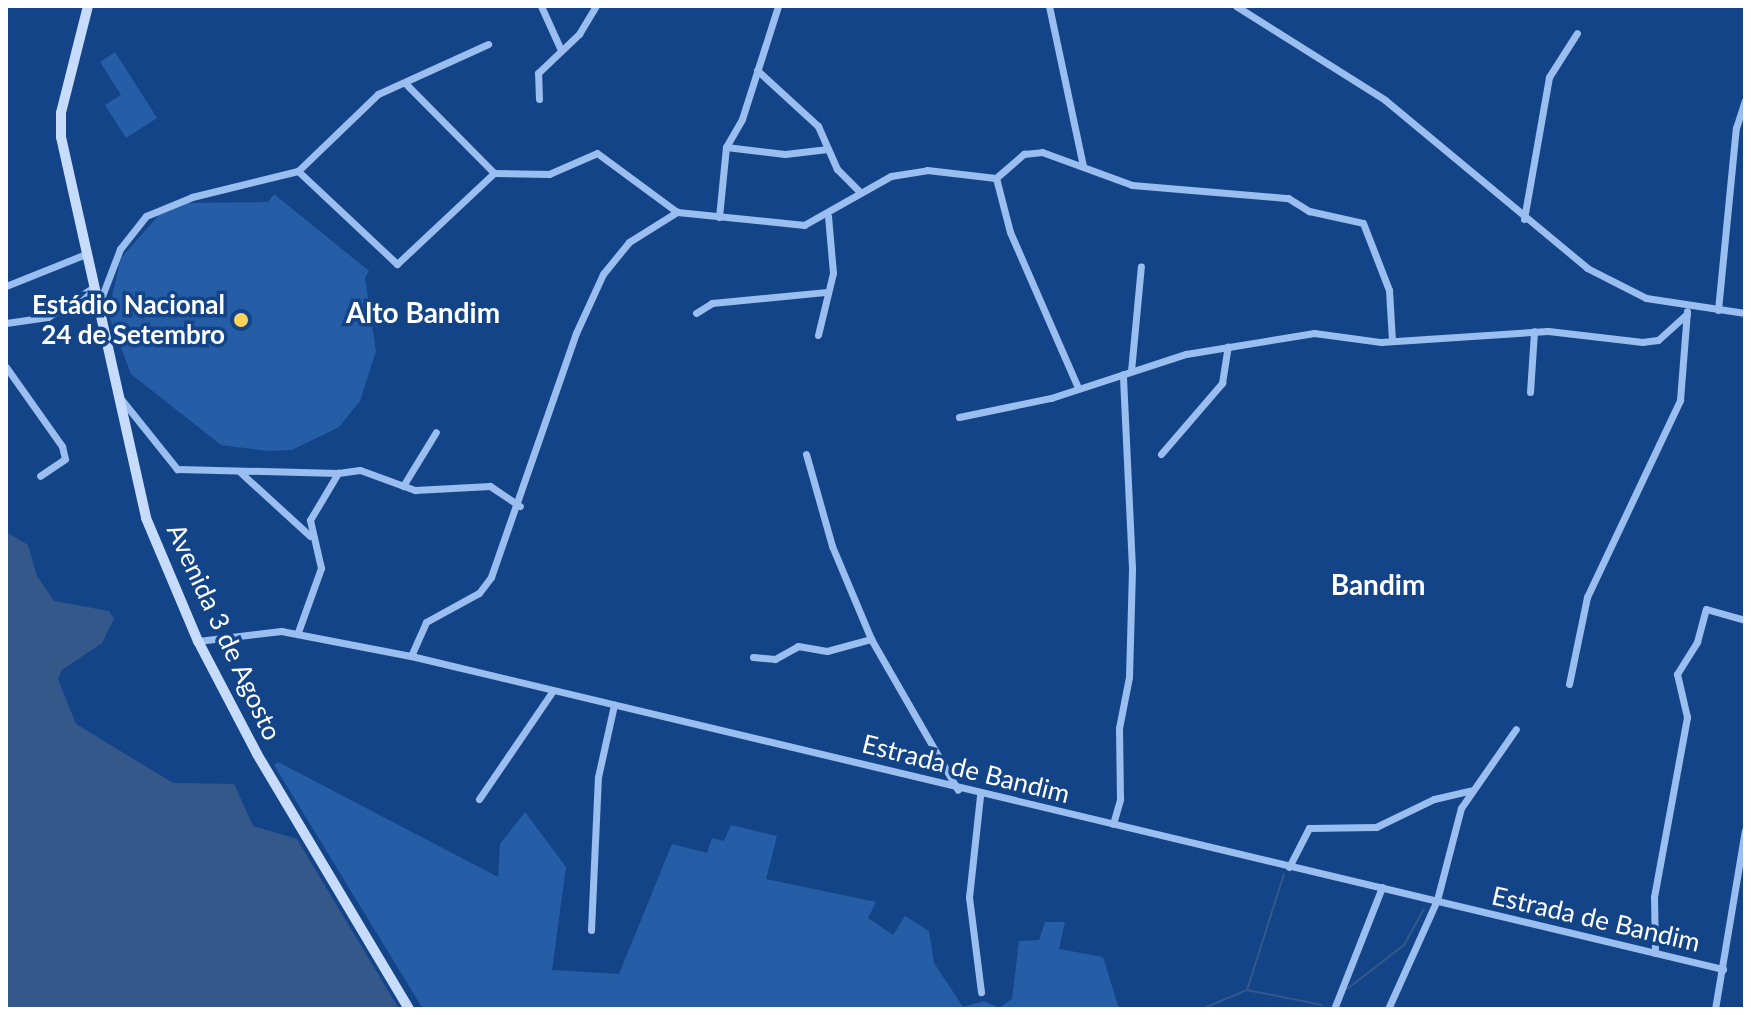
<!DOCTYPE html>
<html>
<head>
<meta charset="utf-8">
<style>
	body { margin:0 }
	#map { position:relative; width:1751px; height:1015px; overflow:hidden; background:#144488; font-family:Lato,sans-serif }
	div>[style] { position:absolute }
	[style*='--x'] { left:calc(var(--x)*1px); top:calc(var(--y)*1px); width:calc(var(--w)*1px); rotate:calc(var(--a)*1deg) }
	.green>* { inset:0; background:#265da7 }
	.water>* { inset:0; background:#34588a }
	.stream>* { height:2px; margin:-1px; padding:0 1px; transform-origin:1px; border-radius:1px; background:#34588a }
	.street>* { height:7px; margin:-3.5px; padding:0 3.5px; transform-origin:3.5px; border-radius:3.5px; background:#99beef }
	.secondary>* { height:10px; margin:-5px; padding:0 5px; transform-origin:5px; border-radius:5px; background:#c7dcfb }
	.dots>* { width:22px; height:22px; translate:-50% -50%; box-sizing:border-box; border:4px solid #144488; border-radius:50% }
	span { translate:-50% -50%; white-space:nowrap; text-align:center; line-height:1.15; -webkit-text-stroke:7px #144488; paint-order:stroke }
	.poi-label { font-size:26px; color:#fff; font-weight:700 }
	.right { translate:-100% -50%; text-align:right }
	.street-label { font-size:26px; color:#fff }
	.neighbourhood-label { font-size:28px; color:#fff; font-weight:700 }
	.frame { position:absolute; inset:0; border:8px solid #fff; pointer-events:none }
</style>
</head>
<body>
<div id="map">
	<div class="green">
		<i style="clip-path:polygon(115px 52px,157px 118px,126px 138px,105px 105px,121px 95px,100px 62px)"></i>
		<i style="clip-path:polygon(274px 194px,369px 271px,365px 278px,376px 351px,360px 401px,339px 427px,292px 450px,267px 451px,221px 445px,131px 374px,108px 313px,121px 258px,159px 215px,187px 203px,268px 202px)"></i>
		<i style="clip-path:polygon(278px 762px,498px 877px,500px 844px,525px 812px,566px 867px,552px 970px,619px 974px,672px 844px,707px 853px,712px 838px,724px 841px,731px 825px,777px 836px,766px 879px,876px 902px,868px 918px,893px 935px,905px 916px,929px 931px,934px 963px,963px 1007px,984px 1001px,999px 1008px,1012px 999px,1019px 941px,1039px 940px,1045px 922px,1065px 922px,1059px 949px,1103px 957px,1119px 1009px,423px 1009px,274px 765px)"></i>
	</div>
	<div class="water">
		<i style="clip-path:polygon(6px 532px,28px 545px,37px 576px,54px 601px,109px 611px,114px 619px,102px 643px,62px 670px,58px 679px,76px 724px,173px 783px,234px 784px,253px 826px,297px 839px,399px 1009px,6px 1009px)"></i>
	</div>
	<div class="stream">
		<i style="--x:1347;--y:989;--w:72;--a:-37.7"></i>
		<i style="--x:1404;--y:945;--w:41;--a:-60.9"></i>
		<i style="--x:1247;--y:990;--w:122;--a:-72.3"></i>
		<i style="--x:1202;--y:1009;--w:49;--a:-22.9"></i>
		<i style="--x:1247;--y:990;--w:76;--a:11.3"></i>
	</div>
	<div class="street">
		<i style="--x:541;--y:6;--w:48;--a:65.6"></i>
		<i style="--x:1049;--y:6;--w:164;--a:78"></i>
		<i style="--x:1236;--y:6;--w:176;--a:32.2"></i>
		<i style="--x:1385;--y:100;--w:263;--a:39.7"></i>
		<i style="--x:1587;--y:268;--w:66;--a:27"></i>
		<i style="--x:1646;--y:298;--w:100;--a:8.6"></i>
		<i style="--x:757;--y:70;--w:83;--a:42.6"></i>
		<i style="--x:818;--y:126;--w:47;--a:66.2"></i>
		<i style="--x:837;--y:169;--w:30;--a:45"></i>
		<i style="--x:406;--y:84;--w:125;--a:45.3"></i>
		<i style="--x:539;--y:99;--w:26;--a:-92"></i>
		<i style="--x:538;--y:73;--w:57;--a:-43.6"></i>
		<i style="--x:579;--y:34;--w:33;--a:-59"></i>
		<i style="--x:726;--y:147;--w:59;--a:6.8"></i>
		<i style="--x:785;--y:154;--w:43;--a:-6.6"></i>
		<i style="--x:298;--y:171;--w:111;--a:-43.9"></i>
		<i style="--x:378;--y:94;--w:121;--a:-24.4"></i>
		<i style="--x:996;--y:178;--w:56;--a:75.5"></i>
		<i style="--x:1010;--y:232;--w:170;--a:66.4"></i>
		<i style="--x:719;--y:217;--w:70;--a:-84.3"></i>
		<i style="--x:726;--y:147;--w:32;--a:-60"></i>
		<i style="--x:742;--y:119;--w:119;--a:-72.3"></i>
		<i style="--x:1524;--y:219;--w:144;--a:-80"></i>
		<i style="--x:1549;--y:77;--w:52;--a:-57.5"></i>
		<i style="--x:6;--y:286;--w:86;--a:-21.8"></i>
		<i style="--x:99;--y:304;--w:59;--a:-69.1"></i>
		<i style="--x:120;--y:249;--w:42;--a:-51.8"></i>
		<i style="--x:146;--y:216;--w:50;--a:-22.4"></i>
		<i style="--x:192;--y:197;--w:109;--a:-13.8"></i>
		<i style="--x:298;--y:171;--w:136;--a:43.2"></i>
		<i style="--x:397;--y:264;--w:133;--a:-43.2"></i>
		<i style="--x:494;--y:173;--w:55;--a:1"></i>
		<i style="--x:549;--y:174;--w:52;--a:-23.6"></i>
		<i style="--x:597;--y:153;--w:99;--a:36.4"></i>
		<i style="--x:1718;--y:310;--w:183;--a:-84.4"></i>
		<i style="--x:1736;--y:128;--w:29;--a:-72"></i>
		<i style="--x:696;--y:313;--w:19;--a:-32"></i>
		<i style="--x:712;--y:303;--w:116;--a:-5.5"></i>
		<i style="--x:6;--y:323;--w:42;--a:-8.1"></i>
		<i style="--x:48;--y:317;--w:55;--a:-33.1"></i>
		<i style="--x:818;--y:335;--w:64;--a:-76.4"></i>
		<i style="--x:833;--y:273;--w:57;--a:-95"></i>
		<i style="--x:6;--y:367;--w:97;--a:54.7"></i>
		<i style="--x:62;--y:446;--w:13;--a:77"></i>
		<i style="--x:65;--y:459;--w:30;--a:146"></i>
		<i style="--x:1131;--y:371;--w:105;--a:-84.6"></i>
		<i style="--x:1530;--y:392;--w:61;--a:-86.2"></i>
		<i style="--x:121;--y:399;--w:90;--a:51.3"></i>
		<i style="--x:177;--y:469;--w:161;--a:1.4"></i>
		<i style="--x:959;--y:417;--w:94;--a:-11.7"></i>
		<i style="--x:1051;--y:398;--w:142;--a:-18.1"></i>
		<i style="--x:1186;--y:354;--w:130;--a:-9.3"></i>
		<i style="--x:1314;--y:333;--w:68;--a:7.7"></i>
		<i style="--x:1381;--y:342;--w:167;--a:-3.8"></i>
		<i style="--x:1548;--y:331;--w:95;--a:6.7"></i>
		<i style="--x:1642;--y:342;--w:16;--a:-7"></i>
		<i style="--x:1658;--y:340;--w:39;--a:-42"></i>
		<i style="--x:806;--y:454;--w:96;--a:74.2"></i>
		<i style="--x:832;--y:546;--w:101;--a:67.2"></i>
		<i style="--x:871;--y:639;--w:174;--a:60.1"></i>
		<i style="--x:1161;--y:454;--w:94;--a:-49.3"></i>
		<i style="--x:1222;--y:383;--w:37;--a:-81"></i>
		<i style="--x:240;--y:472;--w:95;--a:42.4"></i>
		<i style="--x:403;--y:486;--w:63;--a:-58.6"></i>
		<i style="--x:298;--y:632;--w:68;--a:-70.2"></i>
		<i style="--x:321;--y:568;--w:49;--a:-102.9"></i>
		<i style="--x:310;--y:520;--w:55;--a:-59.2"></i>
		<i style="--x:338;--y:473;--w:22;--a:-8"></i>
		<i style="--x:360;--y:470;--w:59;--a:20"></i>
		<i style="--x:415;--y:490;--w:75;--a:-3.1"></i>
		<i style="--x:490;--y:486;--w:36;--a:34"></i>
		<i style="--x:198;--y:641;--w:84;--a:-6.9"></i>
		<i style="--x:281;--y:631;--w:132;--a:10.9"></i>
		<i style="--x:411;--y:656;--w:1349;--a:13.42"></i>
		<i style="--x:411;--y:656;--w:37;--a:-66"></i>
		<i style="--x:426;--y:622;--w:60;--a:-28.7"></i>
		<i style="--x:479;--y:593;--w:20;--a:-53"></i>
		<i style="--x:491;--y:577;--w:258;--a:-70.8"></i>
		<i style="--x:576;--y:333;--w:65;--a:-65.4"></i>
		<i style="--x:603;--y:274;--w:41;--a:-50.9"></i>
		<i style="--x:629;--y:242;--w:57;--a:-32"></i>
		<i style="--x:677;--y:212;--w:128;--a:5.8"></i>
		<i style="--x:804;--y:225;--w:100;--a:-29.4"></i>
		<i style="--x:891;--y:176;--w:36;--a:-9"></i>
		<i style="--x:927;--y:170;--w:69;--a:6.6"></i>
		<i style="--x:996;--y:178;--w:37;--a:-41"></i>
		<i style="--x:1024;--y:154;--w:18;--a:-6"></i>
		<i style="--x:1042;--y:152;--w:96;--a:20.1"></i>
		<i style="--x:1132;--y:185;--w:157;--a:4.8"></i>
		<i style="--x:1288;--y:198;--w:25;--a:32"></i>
		<i style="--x:1309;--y:211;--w:55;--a:12.5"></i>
		<i style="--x:1363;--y:223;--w:72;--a:68.8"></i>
		<i style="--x:1389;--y:290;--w:50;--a:86.6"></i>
		<i style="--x:753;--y:657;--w:22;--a:5"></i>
		<i style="--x:775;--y:659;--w:26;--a:-29"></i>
		<i style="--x:798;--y:646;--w:29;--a:10"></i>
		<i style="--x:827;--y:651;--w:46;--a:-15.3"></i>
		<i style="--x:1569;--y:684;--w:89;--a:-78.3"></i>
		<i style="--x:1587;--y:597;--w:218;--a:-64.7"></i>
		<i style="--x:1680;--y:400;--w:89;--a:-85.5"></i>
		<i style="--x:980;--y:796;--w:102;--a:96.2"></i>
		<i style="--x:969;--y:897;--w:96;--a:82.8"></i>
		<i style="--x:479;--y:799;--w:130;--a:-55.7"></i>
		<i style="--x:1113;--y:824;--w:26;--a:-74"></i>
		<i style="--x:1120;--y:799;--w:71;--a:-90.8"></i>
		<i style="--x:1119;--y:728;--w:52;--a:-78.9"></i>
		<i style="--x:1129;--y:677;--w:109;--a:-88.4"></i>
		<i style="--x:1132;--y:568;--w:194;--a:-92.7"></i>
		<i style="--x:1289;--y:867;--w:44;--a:-62.9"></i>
		<i style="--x:1309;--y:828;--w:67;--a:-0.9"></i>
		<i style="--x:1376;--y:827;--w:64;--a:-25.8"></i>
		<i style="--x:1434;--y:799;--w:37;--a:-13"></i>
		<i style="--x:591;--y:930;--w:153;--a:-87.4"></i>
		<i style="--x:598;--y:777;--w:74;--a:-77.5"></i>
		<i style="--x:1655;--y:953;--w:56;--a:-91"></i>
		<i style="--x:1654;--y:897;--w:183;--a:-79.6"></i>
		<i style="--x:1687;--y:717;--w:44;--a:-103.1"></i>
		<i style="--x:1677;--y:674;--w:38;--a:-58"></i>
		<i style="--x:1697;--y:642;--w:34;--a:-75"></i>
		<i style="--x:1706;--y:609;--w:41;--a:15.8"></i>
		<i style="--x:1334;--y:1009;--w:131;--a:-68.5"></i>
		<i style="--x:1388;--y:1009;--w:120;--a:-65.8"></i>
		<i style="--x:1437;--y:900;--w:95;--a:-75.4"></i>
		<i style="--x:1461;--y:808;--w:96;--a:-55.2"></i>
		<i style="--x:1715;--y:1009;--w:181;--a:-80.5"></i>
	</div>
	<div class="secondary">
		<i style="--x:88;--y:6;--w:110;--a:104.2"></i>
		<i style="--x:61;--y:113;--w:24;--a:90"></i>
		<i style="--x:61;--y:137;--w:390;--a:77.4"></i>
		<i style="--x:146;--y:518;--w:134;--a:67.1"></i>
		<i style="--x:198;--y:641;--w:127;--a:62.4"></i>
		<i style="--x:257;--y:754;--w:297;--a:59.2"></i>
	</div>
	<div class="dots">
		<i style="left:241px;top:320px;background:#ffd358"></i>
	</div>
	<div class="poi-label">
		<span class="right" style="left:225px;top:320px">Estádio Nacional<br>24 de Setembro</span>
	</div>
	<div class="street-label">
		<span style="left:224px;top:632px;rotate:65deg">Avenida 3 de Agosto</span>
		<span style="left:966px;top:769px;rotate:14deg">Estrada de Bandim</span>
		<span style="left:1596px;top:919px;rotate:13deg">Estrada de Bandim</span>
	</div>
	<div class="neighbourhood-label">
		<span style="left:423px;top:312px">Alto Bandim</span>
		<span style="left:1378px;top:584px">Bandim</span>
	</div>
	<div class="frame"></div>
</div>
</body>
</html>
